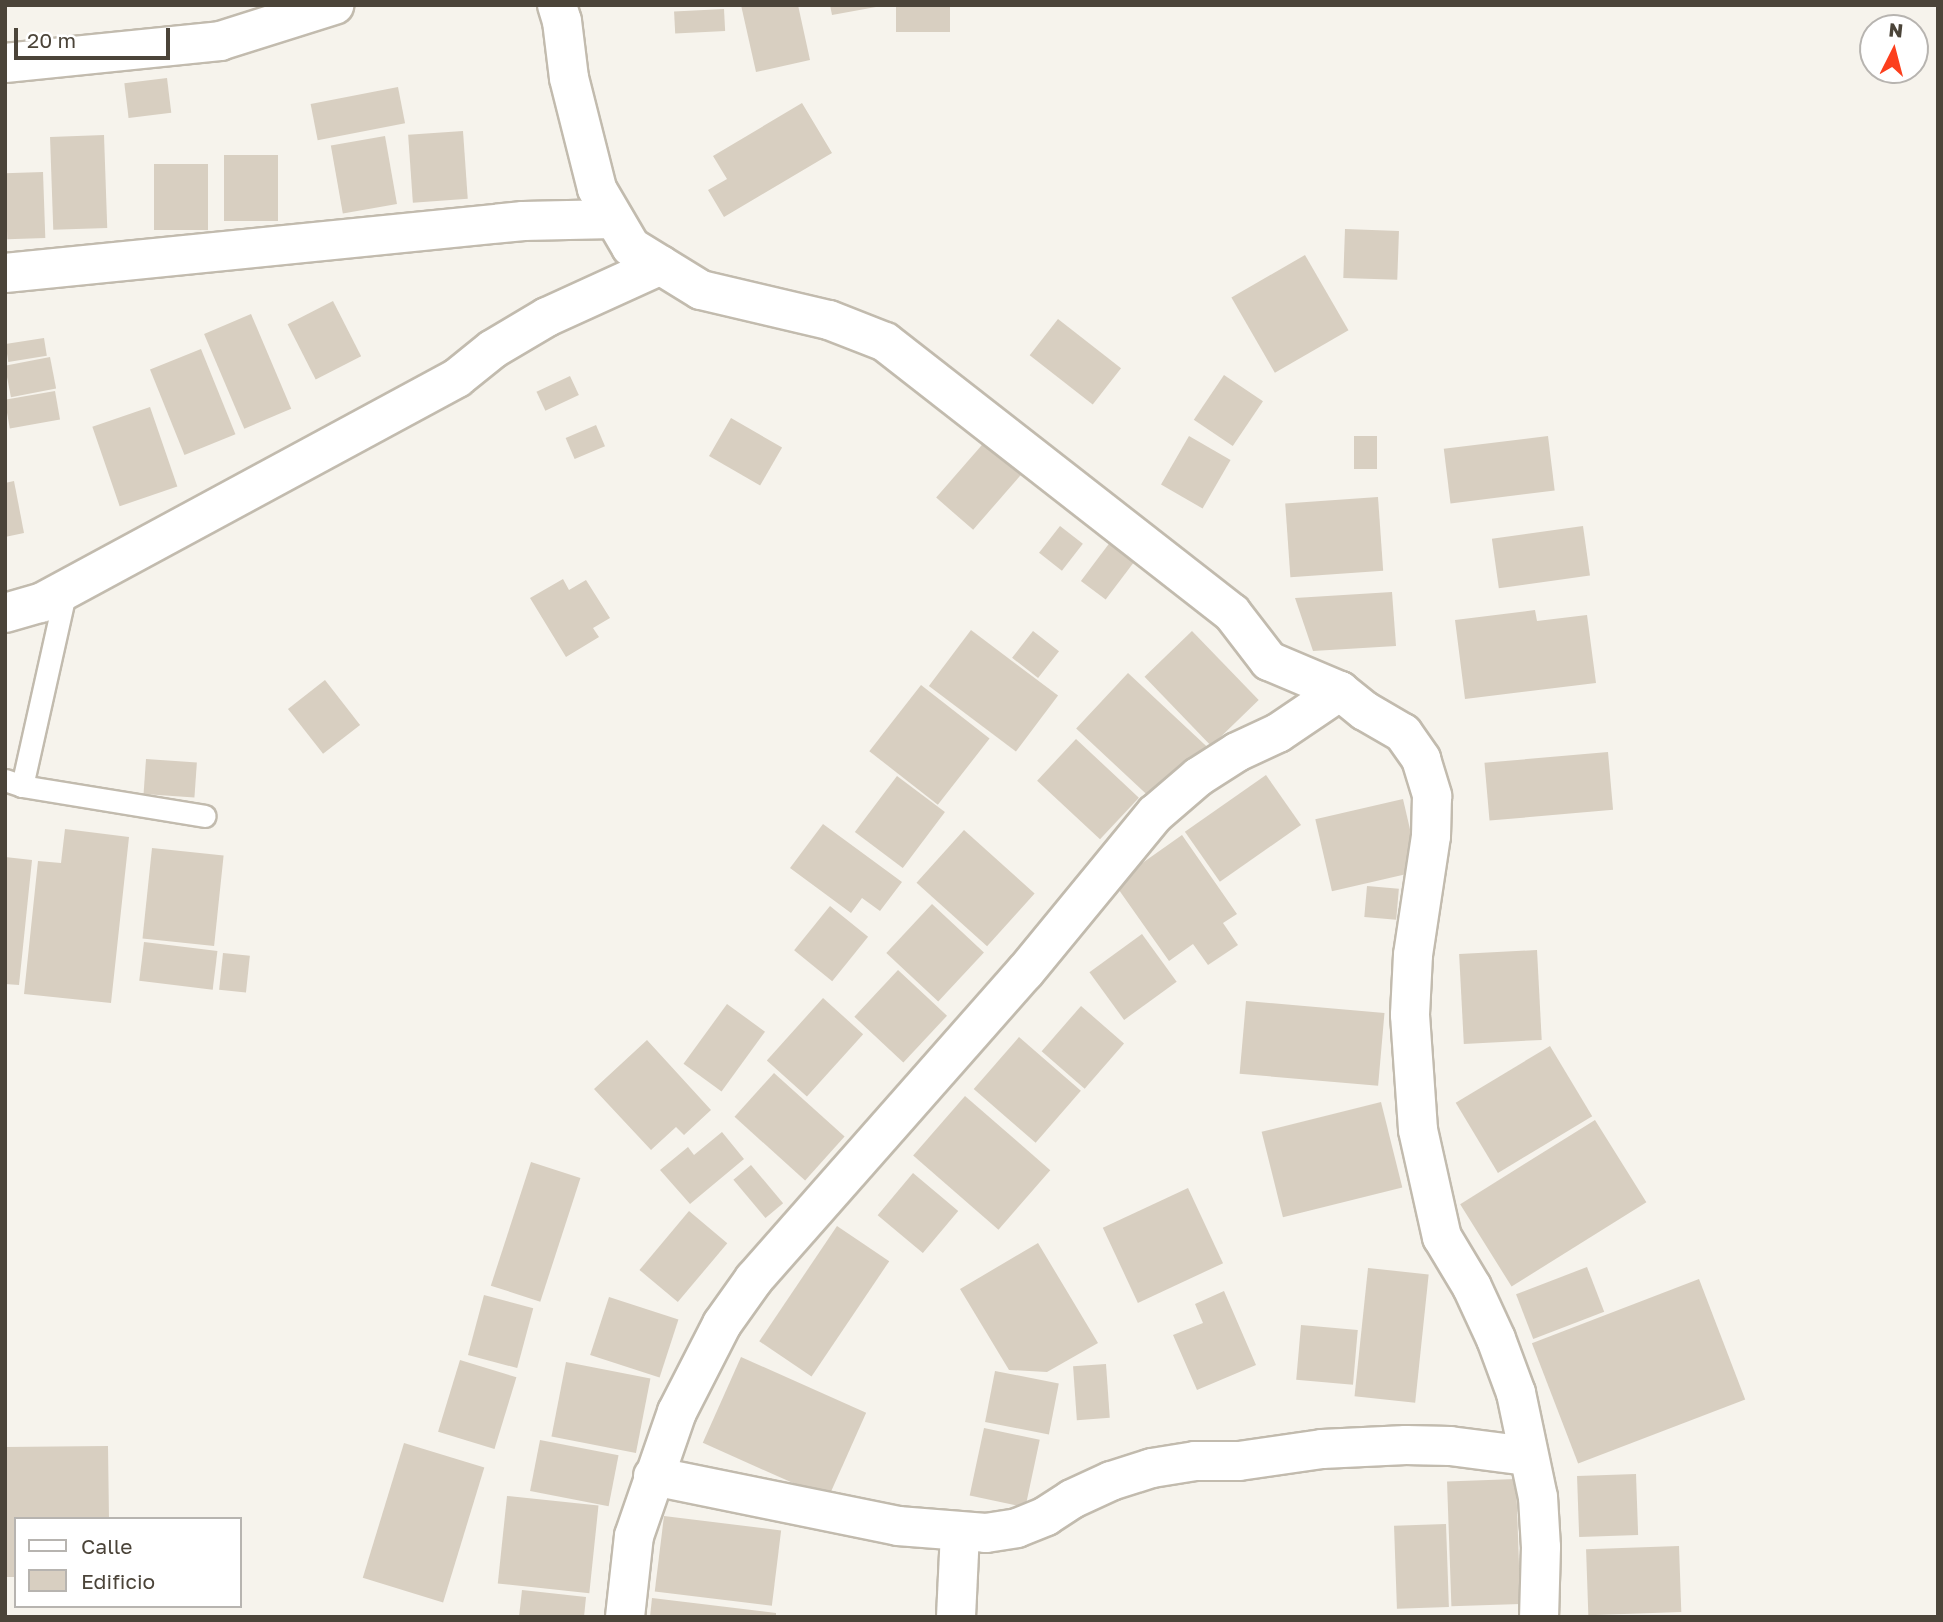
<!DOCTYPE html>
<html>
<head>
<meta charset="utf-8">
<style>
	body { margin:0 }
	#map { position:relative; width:1943px; height:1622px; overflow:hidden; background:#f6f3ec; font-family:"Golos Text",sans-serif }
	div>[style] { position:absolute }
	[style*='--x'] { left:calc(var(--x)*1px); top:calc(var(--y)*1px); width:calc(var(--w)*1px); rotate:calc(var(--a)*1deg) }
	.building>* { inset:0; background:#d8cfc1; transform-origin:0 0 }
	.roads { filter:drop-shadow(2px 0 #c2bbae) drop-shadow(-2px 0 #c2bbae) drop-shadow(0 2px #c2bbae) drop-shadow(0 -2px #c2bbae) }
	.lane>* { height:21px; margin:-10.5px; padding:0 10.5px; transform-origin:10.5px; border-radius:10.5px; background:#fff }
	.street>* { height:38px; margin:-19px; padding:0 19px; transform-origin:19px; border-radius:19px; background:#fff }
	span { translate:-50% -50%; white-space:nowrap; text-align:center; line-height:1.15; -webkit-text-stroke:7px #fff; paint-order:stroke }
	.frame { position:absolute; inset:0; border:7px solid #4b4439; pointer-events:none }
	.legend { position:absolute; left:14px; top:1517px; width:228px; height:91px; box-sizing:border-box; background:#fff; border:2px solid #b7b4b0; margin:0; padding:9px 12px; list-style:none; font-size:21px; color:#4b4439 }
	.legend li { display:flex; align-items:center; gap:14px; height:35px }
	.legend b { width:35px; border:2px solid #b7b4b0 }
	.north { position:absolute; left:1859px; top:14px; width:70px; height:70px; box-sizing:border-box; background:#fff; border:2px solid #b7b4b0; border-radius:50%; rotate:6deg; font-size:19px; font-weight:700; line-height:28px; text-align:center; color:#4b4439 }
	.north::after { content:''; display:block; margin:auto; width:24px; height:32px; background:#fc3f1d; clip-path:polygon(50% 0,100% 100%,50% 72%,0 100%) }
	.scale { position:absolute; left:14px; top:28px; width:156px; height:32px; box-sizing:border-box; border:4px solid #4b4439; border-top:0; padding-left:9px; font-size:21px; line-height:24px; white-space:nowrap; color:#4b4439; -webkit-text-stroke:5px #fff; paint-order:stroke }
</style>
</head>
<body>
<div id="map">
	<div class="building">
		<i style="clip-path:polygon(741px 5px,798px 5px,810px 60px,756px 72px)"></i>
		<i style="clip-path:polygon(830px 5px,876px 5px,876px 7px,832px 15px)"></i>
		<i style="left:896px;top:5px;width:54px;height:27px"></i>
		<i style="left:724px;top:9px;width:22px;height:50px;rotate:87deg"></i>
		<i style="left:167px;top:78px;width:35px;height:43px;rotate:83deg"></i>
		<i style="left:398px;top:87px;width:37px;height:89px;rotate:79deg"></i>
		<i style="clip-path:polygon(802px 103px,832px 153px,724px 217px,708px 190px,727px 179px,713px 156px)"></i>
		<i style="left:463px;top:131px;width:68px;height:55px;rotate:86deg"></i>
		<i style="left:104px;top:135px;width:93px;height:54px;rotate:88deg"></i>
		<i style="left:385px;top:136px;width:69px;height:55px;rotate:80deg"></i>
		<i style="left:224px;top:155px;width:54px;height:66px"></i>
		<i style="left:154px;top:164px;width:54px;height:66px"></i>
		<i style="left:43px;top:172px;width:66px;height:38px;rotate:88deg"></i>
		<i style="left:1345px;top:229px;width:54px;height:49px;rotate:2deg"></i>
		<i style="left:1305px;top:255px;width:87px;height:85px;rotate:60deg"></i>
		<i style="left:333px;top:301px;width:62px;height:51px;rotate:63deg"></i>
		<i style="left:251px;top:314px;width:103px;height:51px;rotate:67deg"></i>
		<i style="left:1058px;top:319px;width:80px;height:46px;rotate:38deg"></i>
		<i style="left:44px;top:338px;width:18px;height:39px;rotate:81deg"></i>
		<i style="left:201px;top:349px;width:92px;height:55px;rotate:68deg"></i>
		<i style="left:50px;top:357px;width:32px;height:46px;rotate:79deg"></i>
		<i style="left:1224px;top:375px;width:47px;height:54px;rotate:34deg"></i>
		<i style="left:570px;top:376px;width:21px;height:37px;rotate:65deg"></i>
		<i style="left:55px;top:391px;width:29px;height:51px;rotate:80deg"></i>
		<i style="left:150px;top:407px;width:84px;height:61px;rotate:71deg"></i>
		<i style="left:731px;top:418px;width:59px;height:44px;rotate:30deg"></i>
		<i style="left:596px;top:425px;width:23px;height:33px;rotate:67deg"></i>
		<i style="left:1189px;top:436px;width:48px;height:56px;rotate:30deg"></i>
		<i style="left:1354px;top:436px;width:23px;height:33px"></i>
		<i style="left:1548px;top:436px;width:55px;height:105px;rotate:83deg"></i>
		<i style="left:988px;top:438px;width:49px;height:79px;rotate:41deg"></i>
		<i style="clip-path:polygon(14px 481px,24px 533px,5px 537px,5px 483px)"></i>
		<i style="left:1378px;top:497px;width:74px;height:93px;rotate:86deg"></i>
		<i style="left:1060px;top:526px;width:29px;height:34px;rotate:38deg"></i>
		<i style="left:1583px;top:526px;width:50px;height:92px;rotate:82deg"></i>
		<i style="left:1111px;top:541px;width:31px;height:50px;rotate:37deg"></i>
		<i style="clip-path:polygon(563px 579px,569px 590px,586px 580px,610px 618px,593px 628px,599px 637px,566px 657px,530px 598px)"></i>
		<i style="clip-path:polygon(1392px 592px,1396px 646px,1313px 651px,1295px 598px)"></i>
		<i style="clip-path:polygon(1535px 610px,1537px 621px,1587px 615px,1596px 683px,1465px 699px,1455px 620px)"></i>
		<i style="left:971px;top:630px;width:109px;height:70px;rotate:37deg"></i>
		<i style="left:1033px;top:631px;width:33px;height:34px;rotate:38deg"></i>
		<i style="left:1192px;top:631px;width:96px;height:66px;rotate:46deg"></i>
		<i style="left:1128px;top:673px;width:108px;height:76px;rotate:43deg"></i>
		<i style="left:325px;top:680px;width:57px;height:47px;rotate:52deg"></i>
		<i style="left:921px;top:685px;width:87px;height:84px;rotate:38deg"></i>
		<i style="left:1076px;top:739px;width:86px;height:57px;rotate:43deg"></i>
		<i style="left:1608px;top:752px;width:58px;height:124px;rotate:85deg"></i>
		<i style="left:146px;top:759px;width:51px;height:35px;rotate:4deg"></i>
		<i style="left:1266px;top:775px;width:61px;height:99px;rotate:55deg"></i>
		<i style="left:897px;top:776px;width:60px;height:70px;rotate:37deg"></i>
		<i style="left:1403px;top:799px;width:74px;height:90px;rotate:77deg"></i>
		<i style="clip-path:polygon(823px 824px,902px 882px,880px 911px,862px 898px,851px 913px,790px 868px)"></i>
		<i style="clip-path:polygon(65px 829px,129px 837px,111px 1003px,24px 994px,38px 861px,61px 863px)"></i>
		<i style="left:964px;top:830px;width:95px;height:71px;rotate:42deg"></i>
		<i style="clip-path:polygon(1182px 835px,1237px 914px,1223px 923px,1238px 945px,1208px 965px,1193px 944px,1169px 961px,1114px 883px)"></i>
		<i style="left:152px;top:848px;width:72px;height:91px;rotate:6deg"></i>
		<i style="clip-path:polygon(5px 857px,32px 860px,19px 985px,5px 984px)"></i>
		<i style="left:1367px;top:886px;width:32px;height:31px;rotate:5deg"></i>
		<i style="left:932px;top:904px;width:71px;height:67px;rotate:43deg"></i>
		<i style="left:830px;top:906px;width:49px;height:57px;rotate:39deg"></i>
		<i style="left:1142px;top:934px;width:59px;height:65px;rotate:54deg"></i>
		<i style="left:144px;top:942px;width:74px;height:39px;rotate:7deg"></i>
		<i style="left:1537px;top:950px;width:90px;height:78px;rotate:87deg"></i>
		<i style="left:223px;top:953px;width:27px;height:37px;rotate:6deg"></i>
		<i style="left:898px;top:970px;width:67px;height:64px;rotate:43deg"></i>
		<i style="left:823px;top:998px;width:54px;height:84px;rotate:42deg"></i>
		<i style="left:1246px;top:1001px;width:139px;height:73px;rotate:5deg"></i>
		<i style="left:727px;top:1004px;width:47px;height:74px;rotate:36deg"></i>
		<i style="left:1081px;top:1006px;width:57px;height:60px;rotate:41deg"></i>
		<i style="left:1019px;top:1037px;width:82px;height:69px;rotate:41deg"></i>
		<i style="clip-path:polygon(647px 1040px,711px 1110px,684px 1135px,676px 1127px,651px 1150px,594px 1089px)"></i>
		<i style="left:1550px;top:1046px;width:82px;height:110px;rotate:59deg"></i>
		<i style="left:774px;top:1073px;width:95px;height:59px;rotate:42deg"></i>
		<i style="left:965px;top:1096px;width:113px;height:79px;rotate:41deg"></i>
		<i style="left:1381px;top:1102px;width:88px;height:123px;rotate:76deg"></i>
		<i style="left:1595px;top:1120px;width:97px;height:159px;rotate:58deg"></i>
		<i style="clip-path:polygon(722px 1132px,744px 1159px,690px 1204px,660px 1170px,688px 1147px,694px 1155px)"></i>
		<i style="left:531px;top:1162px;width:52px;height:130px;rotate:18deg"></i>
		<i style="left:751px;top:1165px;width:50px;height:23px;rotate:50deg"></i>
		<i style="left:913px;top:1173px;width:59px;height:55px;rotate:40deg"></i>
		<i style="left:1188px;top:1188px;width:83px;height:94px;rotate:65deg"></i>
		<i style="left:689px;top:1211px;width:50px;height:77px;rotate:40deg"></i>
		<i style="left:837px;top:1226px;width:63px;height:139px;rotate:34deg"></i>
		<i style="clip-path:polygon(1038px 1243px,1098px 1343px,1047px 1372px,1009px 1370px,960px 1289px)"></i>
		<i style="left:1587px;top:1267px;width:48px;height:76px;rotate:69deg"></i>
		<i style="left:1368px;top:1268px;width:61px;height:129px;rotate:6deg"></i>
		<i style="left:1699px;top:1279px;width:129px;height:179px;rotate:69deg"></i>
		<i style="clip-path:polygon(1224px 1291px,1256px 1365px,1197px 1390px,1173px 1335px,1203px 1323px,1195px 1304px)"></i>
		<i style="left:484px;top:1295px;width:51px;height:62px;rotate:15deg"></i>
		<i style="left:609px;top:1297px;width:73px;height:61px;rotate:18deg"></i>
		<i style="left:1301px;top:1325px;width:57px;height:55px;rotate:5deg"></i>
		<i style="left:741px;top:1357px;width:137px;height:94px;rotate:24deg"></i>
		<i style="left:460px;top:1360px;width:59px;height:75px;rotate:17deg"></i>
		<i style="left:566px;top:1362px;width:86px;height:76px;rotate:11deg"></i>
		<i style="left:1106px;top:1364px;width:54px;height:33px;rotate:86deg"></i>
		<i style="left:995px;top:1371px;width:65px;height:52px;rotate:11deg"></i>
		<i style="left:984px;top:1428px;width:57px;height:69px;rotate:12deg"></i>
		<i style="left:540px;top:1440px;width:80px;height:52px;rotate:11deg"></i>
		<i style="left:404px;top:1443px;width:84px;height:141px;rotate:17deg"></i>
		<i style="clip-path:polygon(108px 1446px,109px 1519px,16px 1519px,16px 1577px,5px 1577px,5px 1447px)"></i>
		<i style="left:1636px;top:1474px;width:61px;height:59px;rotate:88deg"></i>
		<i style="left:1516px;top:1479px;width:125px;height:69px;rotate:88deg"></i>
		<i style="left:507px;top:1496px;width:92px;height:88px;rotate:6deg"></i>
		<i style="left:664px;top:1516px;width:118px;height:76px;rotate:7deg"></i>
		<i style="left:1446px;top:1524px;width:83px;height:52px;rotate:88deg"></i>
		<i style="left:1679px;top:1546px;width:66px;height:93px;rotate:88deg"></i>
		<i style="clip-path:polygon(522px 1590px,586px 1597px,584px 1617px,519px 1617px)"></i>
		<i style="clip-path:polygon(652px 1598px,776px 1613px,776px 1617px,650px 1617px)"></i>
	</div>
	<div class="roads">
		<div class="lane">
			<i style="--x:5;--y:780;--w:18;--a:19"></i>
			<i style="--x:22;--y:786;--w:185;--a:9.3"></i>
			<i style="--x:22;--y:786;--w:202;--a:-77.4"></i>
		</div>
		<div class="street">
			<i style="--x:557;--y:5;--w:17;--a:73"></i>
			<i style="--x:562;--y:21;--w:57;--a:83"></i>
			<i style="--x:569;--y:78;--w:114;--a:75.8"></i>
			<i style="--x:597;--y:189;--w:67;--a:59.6"></i>
			<i style="--x:631;--y:247;--w:82;--a:31.6"></i>
			<i style="--x:701;--y:290;--w:131;--a:13.2"></i>
			<i style="--x:829;--y:320;--w:60;--a:21.4"></i>
			<i style="--x:885;--y:342;--w:440;--a:38"></i>
			<i style="--x:1232;--y:613;--w:61;--a:52.4"></i>
			<i style="--x:1269;--y:661;--w:77;--a:22.9"></i>
			<i style="--x:1340;--y:691;--w:32;--a:39"></i>
			<i style="--x:1365;--y:711;--w:44;--a:30.1"></i>
			<i style="--x:1403;--y:733;--w:32;--a:55"></i>
			<i style="--x:1421;--y:759;--w:39;--a:73"></i>
			<i style="--x:1432;--y:796;--w:40;--a:91.4"></i>
			<i style="--x:1431;--y:836;--w:120;--a:98.6"></i>
			<i style="--x:1413;--y:955;--w:60;--a:92.9"></i>
			<i style="--x:1410;--y:1015;--w:115;--a:86"></i>
			<i style="--x:1418;--y:1130;--w:110;--a:77.4"></i>
			<i style="--x:1442;--y:1237;--w:58;--a:59"></i>
			<i style="--x:1472;--y:1287;--w:57;--a:65.2"></i>
			<i style="--x:1496;--y:1339;--w:58;--a:69.7"></i>
			<i style="--x:1516;--y:1393;--w:106;--a:78.1"></i>
			<i style="--x:1538;--y:1497;--w:50;--a:86.6"></i>
			<i style="--x:1541;--y:1547;--w:70;--a:91.6"></i>
			<i style="--x:5;--y:63;--w:216;--a:-5.8"></i>
			<i style="--x:220;--y:41;--w:120;--a:-17.5"></i>
			<i style="--x:5;--y:273;--w:521;--a:-5.73"></i>
			<i style="--x:523;--y:221;--w:91;--a:-1.3"></i>
			<i style="--x:5;--y:613;--w:37;--a:-16"></i>
			<i style="--x:41;--y:603;--w:473;--a:-28.4"></i>
			<i style="--x:457;--y:378;--w:46;--a:-38.9"></i>
			<i style="--x:493;--y:349;--w:63;--a:-30.7"></i>
			<i style="--x:547;--y:317;--w:125;--a:-24.5"></i>
			<i style="--x:653;--y:1476;--w:250;--a:11.5"></i>
			<i style="--x:898;--y:1526;--w:88;--a:4.5"></i>
			<i style="--x:986;--y:1533;--w:31;--a:-9"></i>
			<i style="--x:1017;--y:1528;--w:31;--a:-22"></i>
			<i style="--x:1046;--y:1516;--w:31;--a:-33"></i>
			<i style="--x:1072;--y:1499;--w:43;--a:-24.8"></i>
			<i style="--x:1111;--y:1481;--w:43;--a:-17.6"></i>
			<i style="--x:1152;--y:1468;--w:44;--a:-9.2"></i>
			<i style="--x:1195;--y:1461;--w:44;--a:0"></i>
			<i style="--x:1239;--y:1461;--w:84;--a:-8.2"></i>
			<i style="--x:1322;--y:1449;--w:84;--a:-2.7"></i>
			<i style="--x:1406;--y:1445;--w:44;--a:1.3"></i>
			<i style="--x:1450;--y:1446;--w:79;--a:7.3"></i>
			<i style="--x:625;--y:1617;--w:81;--a:-83.7"></i>
			<i style="--x:634;--y:1536;--w:131;--a:-70.9"></i>
			<i style="--x:677;--y:1412;--w:99;--a:-62.9"></i>
			<i style="--x:722;--y:1324;--w:55;--a:-54.6"></i>
			<i style="--x:754;--y:1279;--w:409;--a:-48.6"></i>
			<i style="--x:1025;--y:972;--w:205;--a:-50.6"></i>
			<i style="--x:1155;--y:814;--w:57;--a:-40.7"></i>
			<i style="--x:1198;--y:777;--w:46;--a:-32.7"></i>
			<i style="--x:1237;--y:752;--w:45;--a:-24.9"></i>
			<i style="--x:1278;--y:733;--w:75;--a:-34.1"></i>
			<i style="--x:956;--y:1617;--w:84;--a:-87.3"></i>
		</div>
	</div>
	<div class="frame"></div>
	<ul class="legend">
	<li><b style="height:9px;background:#fff"></b>Calle</li>
	<li><b style="height:19px;background:#d8cfc1"></b>Edificio</li>
	</ul>
	<div class="north">N</div>
	<div class="scale">20 m</div>
</div>
</body>
</html>
